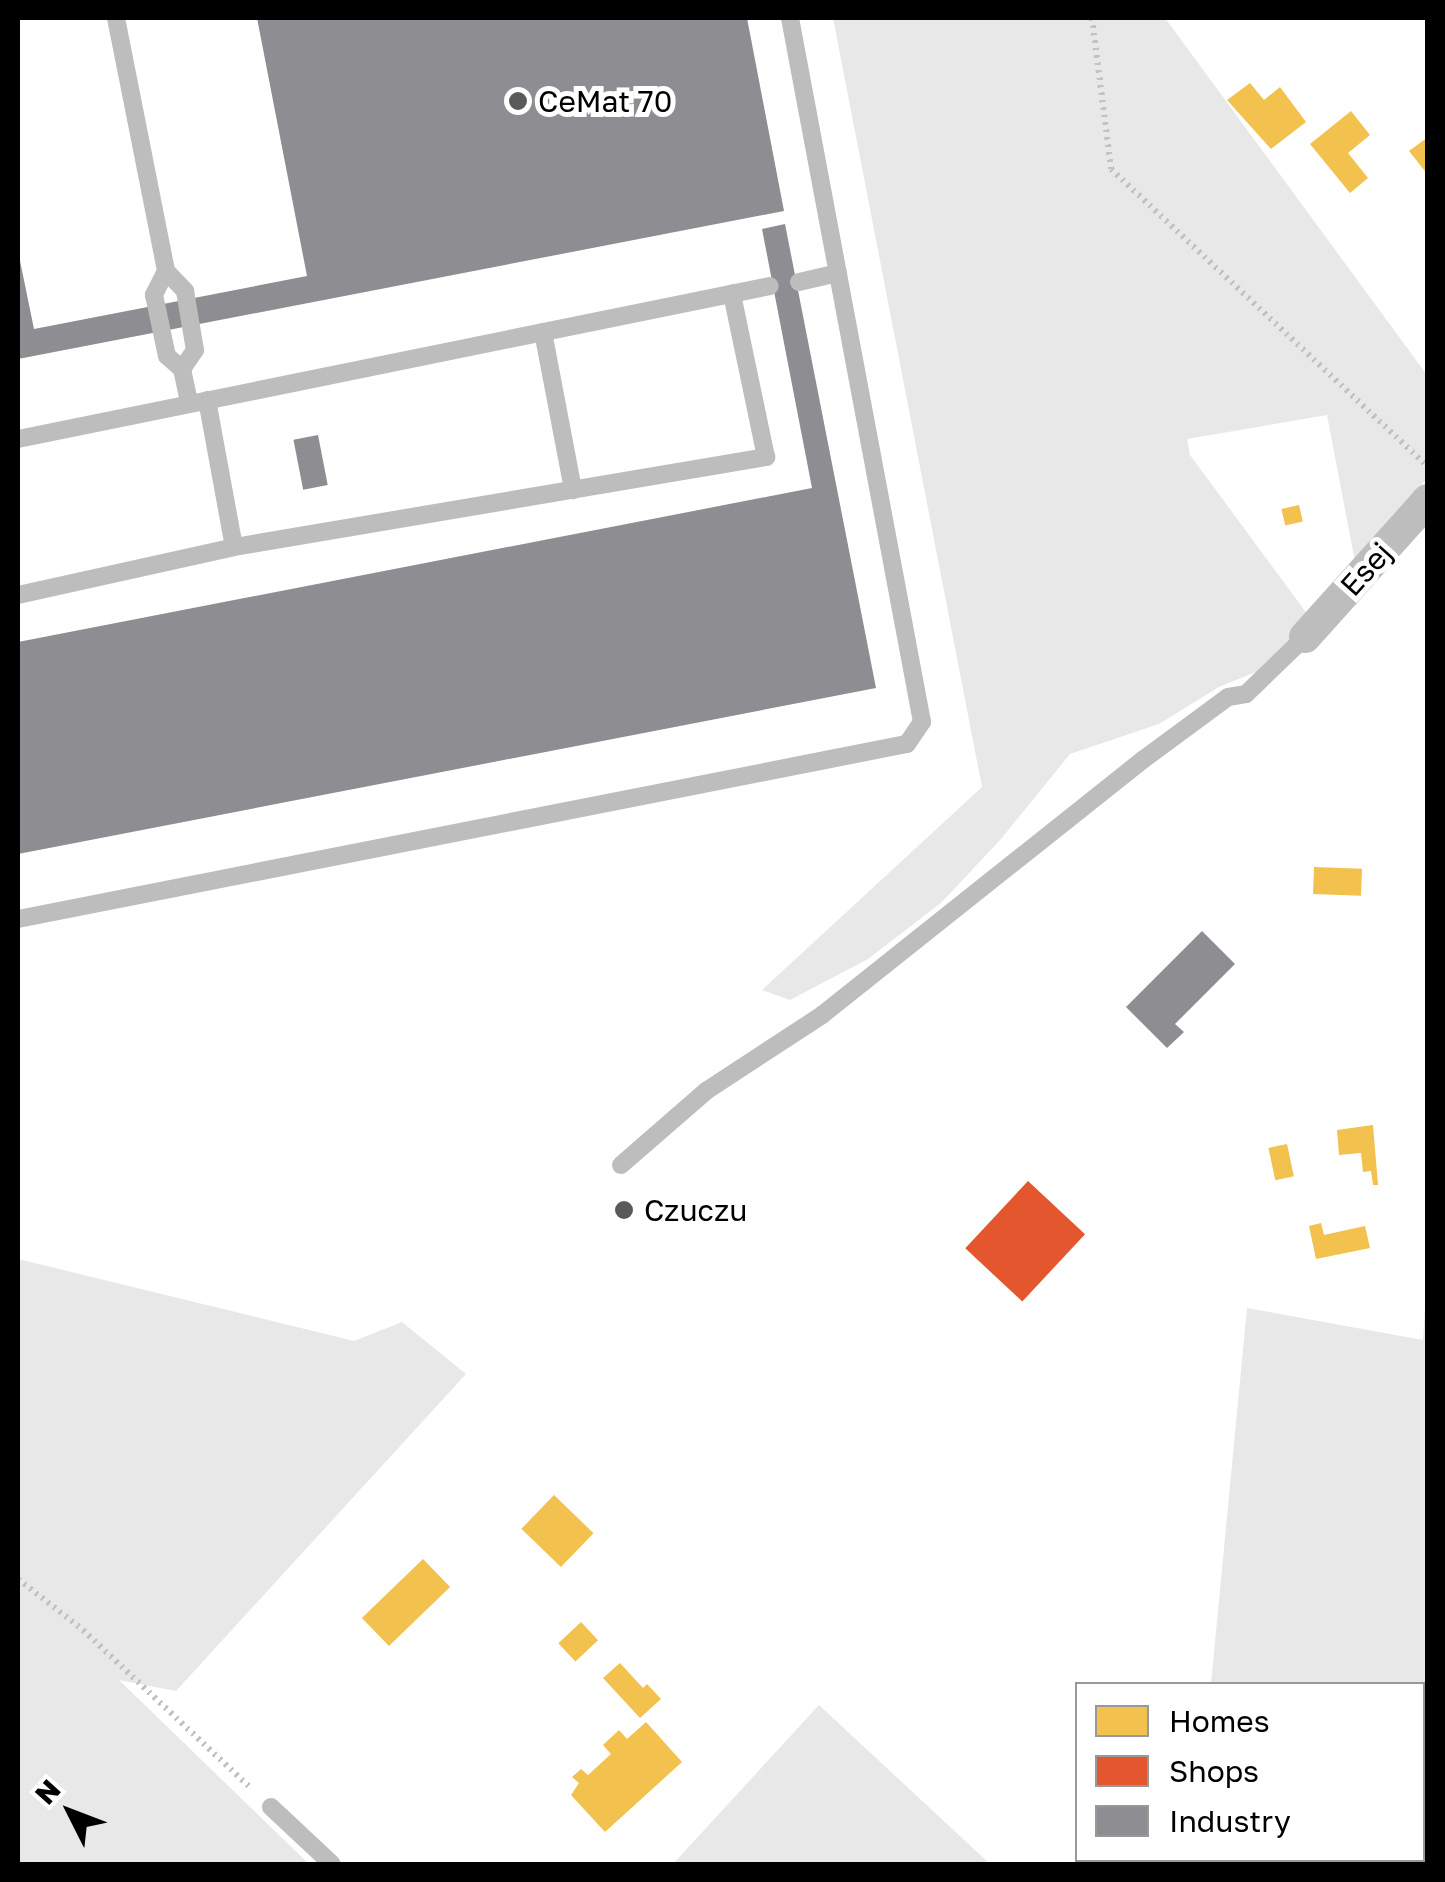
<!DOCTYPE html>
<html>
<head>
<meta charset="utf-8">
<style>
	body { margin:0 }
	#map { position:relative; width:1445px; height:1882px; overflow:hidden; background:#fff; font-family:"Golos Text",sans-serif }
	div>[style] { position:absolute }
	[style*='--x'] { left:calc(var(--x)*1px); top:calc(var(--y)*1px); width:calc(var(--w)*1px); rotate:calc(var(--a)*1deg) }
	.green>* { inset:0; background:#e8e8e8 }
	.homes>* { inset:0; background:#f2c14e; transform-origin:0 0 }
	.shops>* { inset:0; background:#e4572e; transform-origin:0 0 }
	.industry>* { inset:0; background:#8d8d92; transform-origin:0 0 }
	.path>* { height:6px; margin-top:-3px; transform-origin:0; background:repeating-linear-gradient(90deg,#c2c2c2 0 2.5px,transparent 0 7.5px) }
	.service>* { height:18px; margin:-9px; padding:0 9px; transform-origin:9px; border-radius:9px; background:#bdbdbd }
	.minor>* { height:32px; margin:-16px; padding:0 16px; transform-origin:16px; border-radius:16px; background:#bdbdbd }
	.dots>* { width:28px; height:28px; translate:-50% -50%; box-sizing:border-box; border:5px solid #fff; border-radius:50% }
	span { translate:-50% -50%; white-space:nowrap; text-align:center; line-height:1.15; -webkit-text-stroke:10px #fff; paint-order:stroke }
	.poi-label { font-size:30px; color:#000 }
	.left { translate:0 -50%; text-align:left }
	.street-label { font-size:30px; color:#000 }
	.frame { position:absolute; inset:0; border:20px solid #000; pointer-events:none }
	.legend { position:absolute; left:1075px; top:1682px; width:350px; height:180px; box-sizing:border-box; background:#fff; border:2px solid #999; margin:0; padding:12px 18px; list-style:none; font-size:30px; color:#000 }
	.legend li { display:flex; align-items:center; gap:20px; height:50px }
	.legend b { width:50px; border:2px solid #999 }
	.north { position:absolute; left:20px; top:1762px; width:100px; height:100px; -webkit-text-stroke:8px #fff; paint-order:stroke; rotate:312deg; font-size:28px; font-weight:700; line-height:40px; text-align:center; color:#000 }
	.north::after { content:''; display:block; margin:auto; width:35px; height:45px; background:#000; clip-path:polygon(50% 0,100% 100%,50% 72%,0 100%) }
</style>
</head>
<body>
<div id="map">
	<div class="green">
		<i style="clip-path:polygon(833px 18px,1165px 18px,1427px 375px,1427px 478px,1356px 567px,1327px 415px,1187px 439px,1190px 455px,1311px 619px,1258px 671px,1219px 687px,1159px 724px,1070px 754px,1001px 839px,942px 902px,868px 959px,790px 1000px,762px 990px,982px 787px)"></i>
		<i style="clip-path:polygon(18px 1259px,354px 1341px,402px 1322px,466px 1374px,176px 1691px,119px 1680px,309px 1864px,18px 1864px)"></i>
		<i style="clip-path:polygon(1427px 1271px,1427px 1864px,1193px 1864px,1194px 1860px,1422px 1860px,1422px 1684px,1211px 1684px,1247px 1308px,1423px 1340px)"></i>
		<i style="clip-path:polygon(819px 1705px,990px 1864px,673px 1864px)"></i>
	</div>
	<div class="homes">
		<i style="clip-path:polygon(1250px 83px,1264px 100px,1280px 87px,1306px 122px,1271px 149px,1227px 100px)"></i>
		<i style="clip-path:polygon(1351px 111px,1370px 135px,1348px 153px,1368px 178px,1350px 193px,1310px 144px)"></i>
		<i style="clip-path:polygon(1428px 137px,1428px 175px,1409px 151px)"></i>
		<i style="left:1299px;top:505px;width:17px;height:18px;rotate:77deg"></i>
		<i style="left:1314px;top:867px;width:48px;height:27px;rotate:2deg"></i>
		<i style="clip-path:polygon(1373px 1125px,1378px 1185px,1373px 1185px,1371px 1171px,1363px 1172px,1361px 1153px,1339px 1155px,1337px 1130px)"></i>
		<i style="left:1287px;top:1144px;width:33px;height:19px;rotate:78deg"></i>
		<i style="clip-path:polygon(1321px 1223px,1324px 1235px,1365px 1226px,1370px 1248px,1316px 1259px,1309px 1226px)"></i>
		<i style="left:554px;top:1495px;width:55px;height:47px;rotate:44deg"></i>
		<i style="left:423px;top:1559px;width:39px;height:85px;rotate:46deg"></i>
		<i style="left:581px;top:1622px;width:25px;height:31px;rotate:47deg"></i>
		<i style="clip-path:polygon(620px 1663px,643px 1688px,647px 1684px,661px 1699px,640px 1718px,603px 1678px)"></i>
		<i style="clip-path:polygon(646px 1722px,682px 1762px,605px 1832px,571px 1795px,579px 1783px,572px 1777px,581px 1769px,588px 1775px,611px 1754px,603px 1745px,619px 1730px,627px 1739px)"></i>
	</div>
	<div class="shops">
		<i style="left:1028px;top:1181px;width:78px;height:92px;rotate:43deg"></i>
	</div>
	<div class="industry">
		<i style="clip-path:polygon(257px 18px,747px 18px,784px 211px,18px 359px,18px 251px,34px 329px,307px 276px)"></i>
		<i style="clip-path:polygon(785px 224px,876px 688px,18px 854px,18px 642px,812px 488px,762px 229px)"></i>
		<i style="left:318px;top:435px;width:51px;height:25px;rotate:79deg"></i>
		<i style="clip-path:polygon(1202px 931px,1235px 964px,1175px 1024px,1184px 1032px,1167px 1048px,1126px 1007px)"></i>
	</div>
	<div class="path">
		<i style="--x:1092;--y:18;--w:152;--a:82.8"></i>
		<i style="--x:1111;--y:169;--w:434;--a:43.2"></i>
		<i style="--x:18;--y:1579;--w:83;--a:38.1"></i>
		<i style="--x:83;--y:1630;--w:232;--a:43.3"></i>
	</div>
	<div class="service">
		<i style="--x:116;--y:18;--w:258;--a:78.8"></i>
		<i style="--x:166;--y:271;--w:28;--a:46"></i>
		<i style="--x:185;--y:291;--w:60;--a:80.4"></i>
		<i style="--x:195;--y:350;--w:23;--a:124"></i>
		<i style="--x:166;--y:271;--w:27;--a:117"></i>
		<i style="--x:154;--y:295;--w:62;--a:78"></i>
		<i style="--x:167;--y:356;--w:20;--a:41"></i>
		<i style="--x:182;--y:369;--w:35;--a:78"></i>
		<i style="--x:799;--y:282;--w:40;--a:-13"></i>
		<i style="--x:543;--y:332;--w:161;--a:79.2"></i>
		<i style="--x:207;--y:400;--w:149;--a:79.6"></i>
		<i style="--x:18;--y:439;--w:767;--a:-11.5"></i>
		<i style="--x:18;--y:595;--w:221;--a:-12.5"></i>
		<i style="--x:234;--y:547;--w:540;--a:-9.6"></i>
		<i style="--x:766;--y:457;--w:167;--a:-101.8"></i>
		<i style="--x:18;--y:919;--w:906;--a:-11.14"></i>
		<i style="--x:907;--y:744;--w:27;--a:-56"></i>
		<i style="--x:922;--y:722;--w:716;--a:-100.62"></i>
		<i style="--x:621;--y:1165;--w:113;--a:-41"></i>
		<i style="--x:706;--y:1091;--w:139;--a:-33.2"></i>
		<i style="--x:822;--y:1015;--w:411;--a:-38.5"></i>
		<i style="--x:1144;--y:759;--w:104;--a:-36.4"></i>
		<i style="--x:1228;--y:697;--w:18;--a:-9"></i>
		<i style="--x:1246;--y:694;--w:82;--a:-44"></i>
		<i style="--x:271;--y:1807;--w:83;--a:43.1"></i>
	</div>
	<div class="minor">
		<i style="--x:1305;--y:637;--w:184;--a:-48.1"></i>
	</div>
	<div class="dots">
		<i style="left:518px;top:101px;background:#595959"></i>
		<i style="left:624px;top:1210px;background:#595959"></i>
	</div>
	<div class="poi-label">
		<span class="left" style="left:538px;top:101px">CeMat 70</span>
		<span class="left" style="left:644px;top:1210px">Czuczu</span>
	</div>
	<div class="street-label">
		<span style="left:1366px;top:569px;rotate:-48deg">Esej</span>
	</div>
	<div class="frame"></div>
	<ul class="legend">
	<li><b style="height:28px;background:#f2c14e"></b>Homes</li>
	<li><b style="height:28px;background:#e4572e"></b>Shops</li>
	<li><b style="height:28px;background:#8d8d92"></b>Industry</li>
	</ul>
	<div class="north">N</div>
</div>
</body>
</html>
